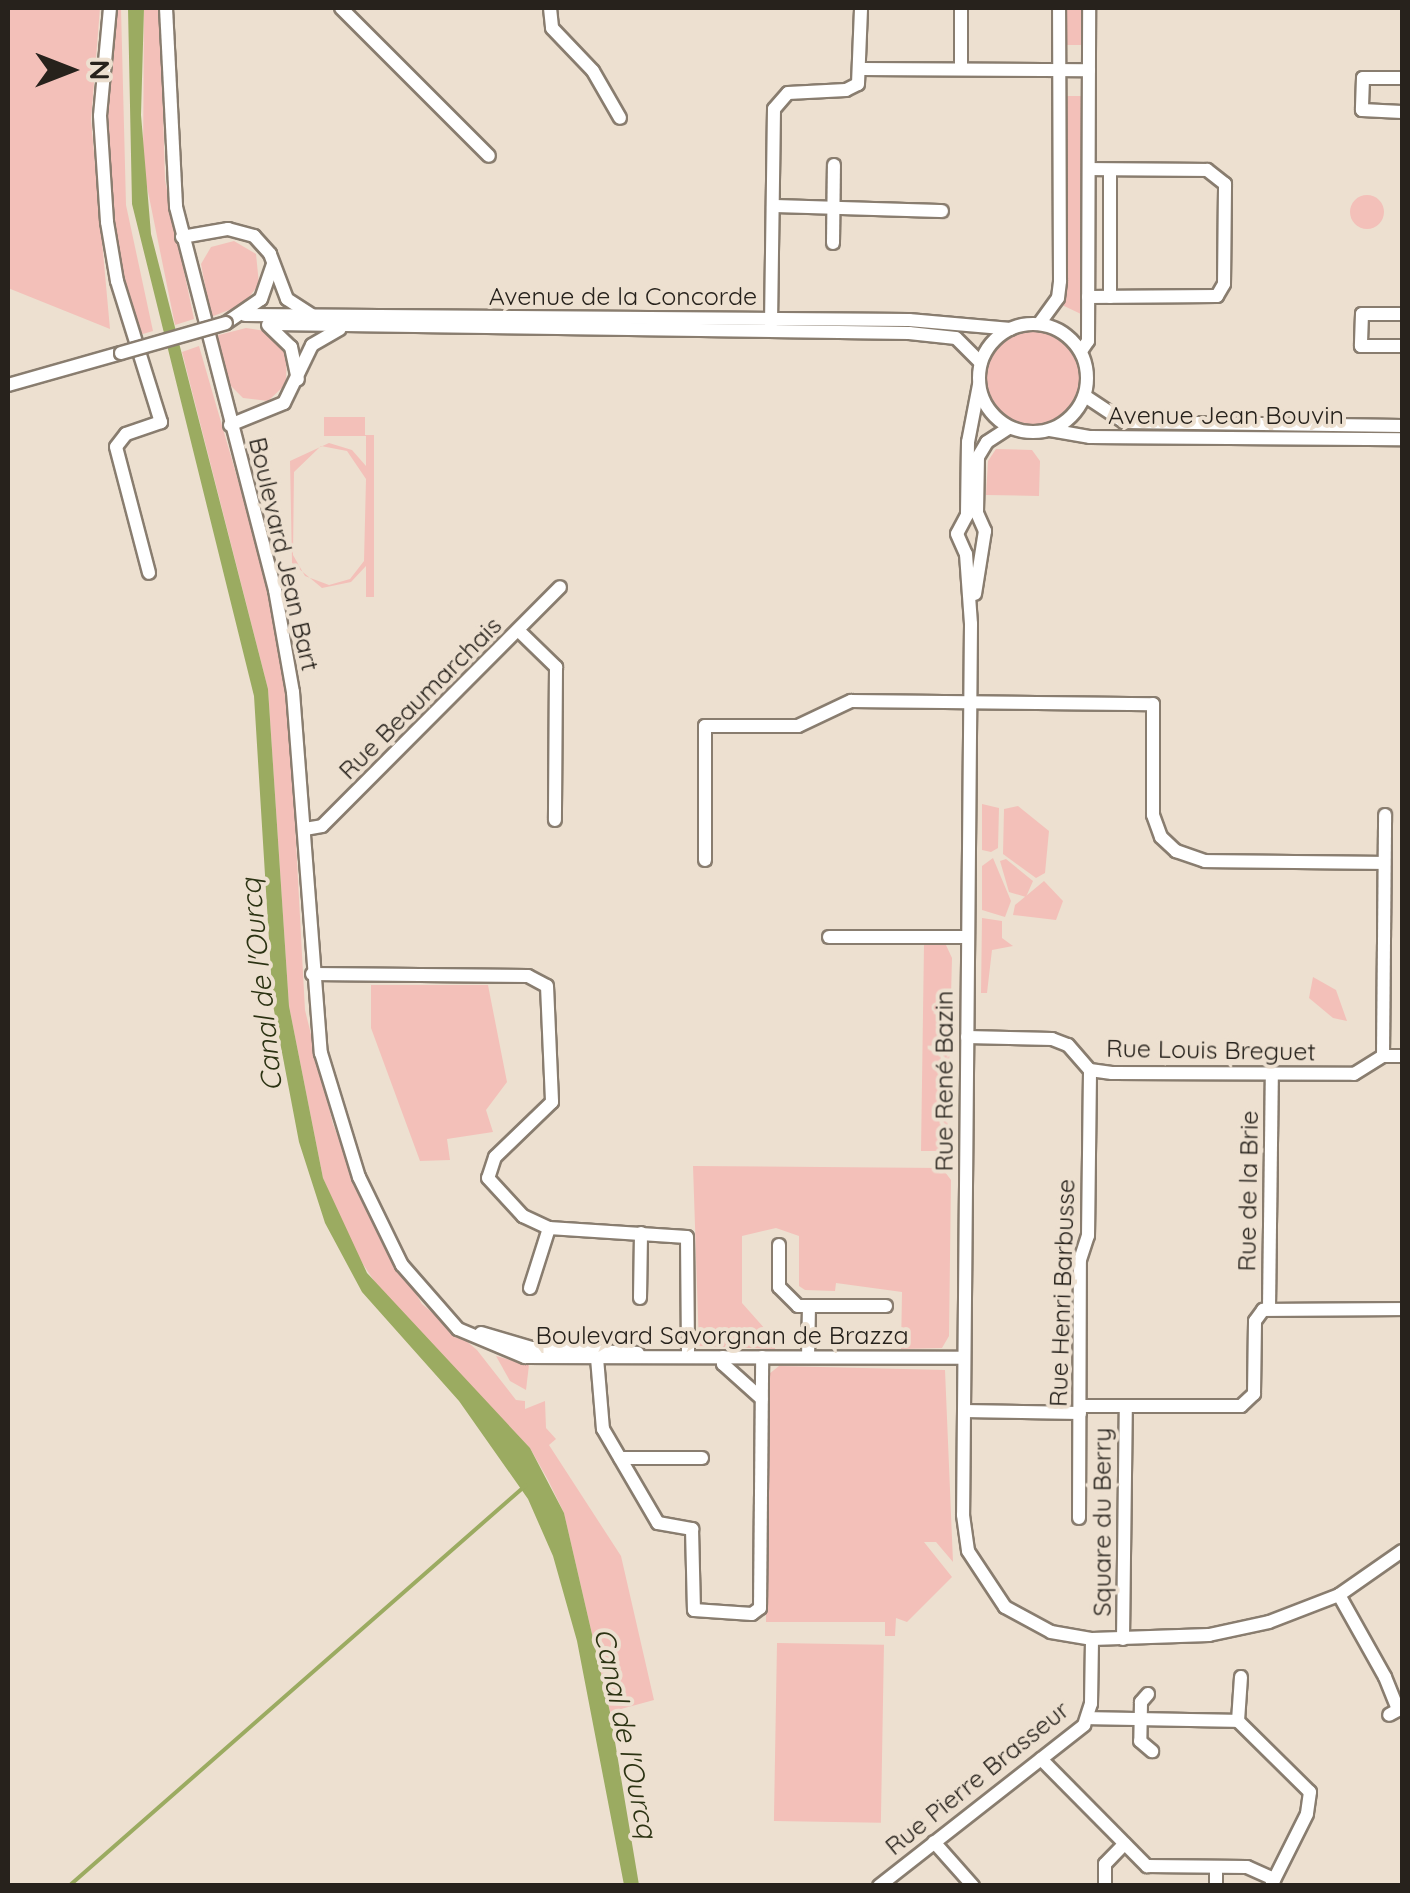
<!DOCTYPE html>
<html>
<head>
<meta charset="utf-8">
<style>
	body { margin:0 }
	#map { position:relative; width:1410px; height:1893px; overflow:hidden; background:#ede0d0; font-family:Quicksand,sans-serif }
	div>[style] { position:absolute }
	[style*='--x'] { left:calc(var(--x)*1px); top:calc(var(--y)*1px); width:calc(var(--w)*1px); rotate:calc(var(--a)*1deg) }
	.green>* { inset:0; background:#f3c0b9; transform-origin:0 0 }
	.round { border-radius:50% }
	.water>* { inset:0; background:#9bab61 }
	.stream>* { height:4px; margin:-2px; padding:0 2px; transform-origin:2px; border-radius:2px; background:#9bab61 }
	.roads { filter:drop-shadow(2px 0 #897d6f) drop-shadow(-2px 0 #897d6f) drop-shadow(0 2px #897d6f) drop-shadow(0 -2px #897d6f) }
	.minor>* { height:12px; margin:-6px; padding:0 6px; transform-origin:6px; border-radius:6px; background:#fff }
	.minor>.ring { margin:-6px; padding:0; box-sizing:content-box; background:none; border:12px solid #fff; border-radius:50% }
	.bridges { filter:drop-shadow(2px 0 #897d6f) drop-shadow(-2px 0 #897d6f) drop-shadow(0 2px #897d6f) drop-shadow(0 -2px #897d6f) }
	.minor-bridge>* { height:12px; margin:-6px; padding:0 6px; transform-origin:6px; border-radius:6px; background:#fff }
	span { translate:-50% -50%; white-space:nowrap; text-align:center; line-height:1.15; -webkit-text-stroke:8px #ede0d0; paint-order:stroke }
	.street-label { font-size:25px; color:#27221c }
	.water-label { font-size:28px; color:#2b3212; font-style:italic }
	.frame { position:absolute; inset:0; border:10px solid #27221c; pointer-events:none }
	.north { position:absolute; left:20px; top:20px; width:100px; height:100px; -webkit-text-stroke:8px #ede0d0; paint-order:stroke; rotate:90deg; font-size:28px; font-weight:700; line-height:40px; text-align:center; color:#27221c }
	.north::after { content:''; display:block; margin:auto; width:35px; height:45px; background:#27221c; clip-path:polygon(50% 0,100% 100%,50% 72%,0 100%) }
</style>
</head>
<body>
<div id="map">
	<div class="green">
		<i style="clip-path:polygon(8px 8px,100px 8px,91px 120px,110px 329px,8px 288px)"></i>
		<i style="clip-path:polygon(115px 8px,121px 8px,126px 205px,153px 331px,136px 336px,118px 275px,106px 190px,105px 106px)"></i>
		<i style="clip-path:polygon(144px 8px,160px 8px,165px 180px,194px 319px,175px 325px,143px 167px)"></i>
		<i style="left:1065px;top:8px;width:19px;height:37px"></i>
		<i style="clip-path:polygon(1065px 96px,1083px 96px,1083px 315px,1060px 304px)"></i>
		<i class="round" style="left:1350px;top:195px;width:34px;height:34px"></i>
		<i style="clip-path:polygon(234px 241px,256px 254px,259px 284px,244px 304px,211px 317px,201px 264px,211px 247px)"></i>
		<i style="clip-path:polygon(246px 328px,272px 332px,287px 348px,286px 384px,268px 401px,243px 398px,228px 383px,215px 336px)"></i>
		<i class="round" style="left:986px;top:331px;width:94px;height:94px"></i>
		<i style="clip-path:polygon(199px 346px,259px 553px,288px 693px,305px 1010px,333px 1124px,369px 1214px,422px 1304px,477px 1350px,516px 1400px,525px 1401px,525px 1409px,545px 1401px,546px 1428px,556px 1439px,549px 1445px,621px 1556px,654px 1700px,610px 1712px,564px 1513px,548px 1480px,530px 1448px,382px 1293px,353px 1249px,323px 1178px,289px 1006px,268px 689px,182px 352px)"></i>
		<i style="clip-path:polygon(evenodd,324px 417px,365px 417px,365px 435px,374px 435px,374px 597px,366px 597px,366px 566px,351px 582px,322px 588px,292px 563px,290px 461px,329px 443px,352px 450px,366px 466px,366px 436px,324px 436px,324px 417px,321px 446px,347px 451px,366px 479px,364px 561px,350px 579px,329px 585px,305px 576px,293px 555px,294px 472px,321px 446px)"></i>
		<i style="clip-path:polygon(996px 449px,1032px 450px,1040px 461px,1039px 496px,986px 495px,988px 461px)"></i>
		<i style="clip-path:polygon(982px 804px,999px 808px,998px 848px,991px 852px,982px 850px)"></i>
		<i style="clip-path:polygon(1018px 806px,1049px 831px,1045px 873px,1036px 878px,1003px 854px,1004px 809px)"></i>
		<i style="clip-path:polygon(993px 858px,1011px 901px,1005px 917px,982px 910px,982px 866px)"></i>
		<i style="clip-path:polygon(1006px 859px,1033px 881px,1026px 897px,1009px 892px,1000px 861px)"></i>
		<i style="clip-path:polygon(1044px 881px,1063px 901px,1056px 920px,1013px 915px,1015px 905px)"></i>
		<i style="clip-path:polygon(982px 918px,1002px 921px,1002px 938px,1013px 946px,992px 950px,987px 993px,981px 993px)"></i>
		<i style="clip-path:polygon(924px 944px,946px 945px,952px 958px,947px 1151px,921px 1151px)"></i>
		<i style="clip-path:polygon(1313px 977px,1336px 990px,1347px 1021px,1333px 1018px,1309px 998px)"></i>
		<i style="clip-path:polygon(371px 985px,488px 985px,507px 1082px,486px 1110px,493px 1132px,447px 1139px,450px 1160px,420px 1161px,371px 1028px)"></i>
		<i style="clip-path:polygon(693px 1166px,942px 1168px,951px 1180px,949px 1336px,942px 1348px,901px 1349px,902px 1292px,836px 1283px,835px 1291px,805px 1290px,799px 1286px,799px 1236px,776px 1228px,742px 1236px,742px 1303px,775px 1340px,775px 1349px,699px 1346px)"></i>
		<i style="clip-path:polygon(496px 1356px,529px 1365px,526px 1390px,510px 1381px)"></i>
		<i style="clip-path:polygon(779px 1366px,945px 1370px,953px 1562px,936px 1542px,924px 1542px,952px 1577px,907px 1622px,896px 1618px,895px 1636px,885px 1636px,885px 1622px,766px 1622px,769px 1374px)"></i>
		<i style="left:777px;top:1643px;width:107px;height:178px;rotate:1deg"></i>
	</div>
	<div class="water">
		<i style="clip-path:polygon(128px 8px,144px 8px,141px 115px,151px 234px,268px 689px,289px 1006px,323px 1178px,367px 1273px,530px 1448px,564px 1513px,610px 1712px,639px 1885px,624px 1885px,577px 1641px,553px 1556px,528px 1499px,459px 1401px,362px 1292px,325px 1223px,299px 1142px,273px 1005px,254px 696px,132px 204px)"></i>
	</div>
	<div class="stream">
		<i style="--x:69;--y:1886;--w:607;--a:-41.26"></i>
	</div>
	<div class="roads">
		<div class="minor">
			<i style="--x:110;--y:8;--w:108;--a:95.3"></i>
			<i style="--x:100;--y:116;--w:106;--a:86.2"></i>
			<i style="--x:107;--y:222;--w:60;--a:80.4"></i>
			<i style="--x:117;--y:281;--w:148;--a:72.7"></i>
			<i style="--x:161;--y:422;--w:37;--a:161"></i>
			<i style="--x:126;--y:434;--w:16;--a:128"></i>
			<i style="--x:116;--y:447;--w:130;--a:75.3"></i>
			<i style="--x:166;--y:8;--w:199;--a:87.1"></i>
			<i style="--x:176;--y:207;--w:396;--a:75.5"></i>
			<i style="--x:275;--y:590;--w:104;--a:80"></i>
			<i style="--x:293;--y:692;--w:362;--a:85.6"></i>
			<i style="--x:321;--y:1053;--w:130;--a:73"></i>
			<i style="--x:359;--y:1177;--w:98;--a:64"></i>
			<i style="--x:402;--y:1265;--w:85;--a:48.8"></i>
			<i style="--x:458;--y:1329;--w:73;--a:22.7"></i>
			<i style="--x:525;--y:1357;--w:439;--a:0.1"></i>
			<i style="--x:341;--y:8;--w:209;--a:45"></i>
			<i style="--x:550;--y:8;--w:20;--a:84"></i>
			<i style="--x:552;--y:28;--w:59;--a:46.4"></i>
			<i style="--x:593;--y:71;--w:54;--a:60.1"></i>
			<i style="--x:861;--y:69;--w:228;--a:0.3"></i>
			<i style="--x:961;--y:69;--w:61;--a:-90"></i>
			<i style="--x:1402;--y:78;--w:39;--a:180"></i>
			<i style="--x:1363;--y:78;--w:32;--a:92"></i>
			<i style="--x:1362;--y:110;--w:40;--a:2.9"></i>
			<i style="--x:1110;--y:170;--w:127;--a:90"></i>
			<i style="--x:773;--y:206;--w:169;--a:1.7"></i>
			<i style="--x:182;--y:237;--w:47;--a:-9.9"></i>
			<i style="--x:228;--y:229;--w:27;--a:15"></i>
			<i style="--x:254;--y:236;--w:24;--a:48"></i>
			<i style="--x:270;--y:254;--w:48;--a:69.3"></i>
			<i style="--x:287;--y:299;--w:30;--a:33"></i>
			<i style="--x:833;--y:243;--w:78;--a:-89.3"></i>
			<i style="--x:1088;--y:297;--w:129;--a:-0.4"></i>
			<i style="--x:1217;--y:296;--w:14;--a:-60"></i>
			<i style="--x:1224;--y:284;--w:100;--a:-89.4"></i>
			<i style="--x:1225;--y:184;--w:23;--a:-142"></i>
			<i style="--x:1207;--y:170;--w:118;--a:-179.5"></i>
			<i style="--x:1402;--y:314;--w:40;--a:180"></i>
			<i style="--x:1362;--y:314;--w:32;--a:92"></i>
			<i style="--x:1361;--y:346;--w:41;--a:0"></i>
			<i style="--x:245;--y:315;--w:664;--a:0.43"></i>
			<i style="--x:909;--y:320;--w:102;--a:5"></i>
			<i style="--x:226;--y:323;--w:42;--a:-34.4"></i>
			<i style="--x:261;--y:299;--w:36;--a:-71"></i>
			<i class="ring" style="left:979px;top:324px;width:96px;height:96px"></i>
			<i style="--x:273;--y:324;--w:636;--a:0.81"></i>
			<i style="--x:909;--y:333;--w:47;--a:6.1"></i>
			<i style="--x:956;--y:338;--w:35;--a:45"></i>
			<i style="--x:771;--y:324;--w:215;--a:-89.2"></i>
			<i style="--x:774;--y:109;--w:21;--a:-49"></i>
			<i style="--x:788;--y:93;--w:58;--a:-3"></i>
			<i style="--x:846;--y:90;--w:13;--a:-27"></i>
			<i style="--x:858;--y:84;--w:76;--a:-87.7"></i>
			<i style="--x:1039;--y:324;--w:32;--a:-54"></i>
			<i style="--x:1058;--y:298;--w:17;--a:-83"></i>
			<i style="--x:1060;--y:281;--w:273;--a:-90.2"></i>
			<i style="--x:268;--y:325;--w:32;--a:44"></i>
			<i style="--x:291;--y:347;--w:33;--a:78"></i>
			<i style="--x:1081;--y:351;--w:12;--a:-55"></i>
			<i style="--x:1088;--y:341;--w:333;--a:-89.8"></i>
			<i style="--x:8;--y:385;--w:117;--a:-15.8"></i>
			<i style="--x:979;--y:385;--w:58;--a:100.9"></i>
			<i style="--x:968;--y:442;--w:73;--a:90.8"></i>
			<i style="--x:967;--y:515;--w:21;--a:118"></i>
			<i style="--x:957;--y:534;--w:22;--a:66"></i>
			<i style="--x:966;--y:554;--w:70;--a:85.9"></i>
			<i style="--x:971;--y:624;--w:891;--a:90.51"></i>
			<i style="--x:963;--y:1515;--w:36;--a:82"></i>
			<i style="--x:968;--y:1551;--w:67;--a:56.5"></i>
			<i style="--x:1005;--y:1607;--w:52;--a:28.5"></i>
			<i style="--x:1051;--y:1632;--w:42;--a:9.7"></i>
			<i style="--x:1092;--y:1639;--w:117;--a:-2"></i>
			<i style="--x:1209;--y:1635;--w:61;--a:-12.2"></i>
			<i style="--x:1269;--y:1622;--w:75;--a:-21.1"></i>
			<i style="--x:1339;--y:1595;--w:77;--a:-34.9"></i>
			<i style="--x:1085;--y:396;--w:47;--a:33.7"></i>
			<i style="--x:1124;--y:422;--w:278;--a:0.8"></i>
			<i style="--x:230;--y:425;--w:58;--a:-22.2"></i>
			<i style="--x:284;--y:403;--w:64;--a:-64.2"></i>
			<i style="--x:312;--y:345;--w:32;--a:-30"></i>
			<i style="--x:1050;--y:430;--w:41;--a:9.9"></i>
			<i style="--x:1090;--y:437;--w:312;--a:0.4"></i>
			<i style="--x:975;--y:594;--w:64;--a:-81"></i>
			<i style="--x:985;--y:531;--w:20;--a:-114"></i>
			<i style="--x:977;--y:513;--w:56;--a:-89"></i>
			<i style="--x:978;--y:457;--w:17;--a:-59"></i>
			<i style="--x:987;--y:442;--w:27;--a:-33"></i>
			<i style="--x:519;--y:631;--w:52;--a:44.2"></i>
			<i style="--x:556;--y:667;--w:153;--a:90.4"></i>
			<i style="--x:305;--y:829;--w:17;--a:-10"></i>
			<i style="--x:322;--y:826;--w:337;--a:-45.1"></i>
			<i style="--x:705;--y:860;--w:134;--a:-90"></i>
			<i style="--x:705;--y:726;--w:93;--a:0"></i>
			<i style="--x:798;--y:726;--w:59;--a:-25.3"></i>
			<i style="--x:851;--y:701;--w:302;--a:0.6"></i>
			<i style="--x:1153;--y:704;--w:111;--a:90"></i>
			<i style="--x:1153;--y:815;--w:23;--a:70"></i>
			<i style="--x:1161;--y:837;--w:21;--a:43"></i>
			<i style="--x:1176;--y:851;--w:31;--a:19"></i>
			<i style="--x:1205;--y:861;--w:179;--a:0.6"></i>
			<i style="--x:829;--y:937;--w:139;--a:0"></i>
			<i style="--x:312;--y:974;--w:216;--a:0.5"></i>
			<i style="--x:528;--y:976;--w:21;--a:28"></i>
			<i style="--x:547;--y:986;--w:116;--a:87.5"></i>
			<i style="--x:552;--y:1102;--w:79;--a:136"></i>
			<i style="--x:495;--y:1157;--w:22;--a:108"></i>
			<i style="--x:488;--y:1178;--w:52;--a:47.4"></i>
			<i style="--x:523;--y:1216;--w:29;--a:25"></i>
			<i style="--x:549;--y:1228;--w:138;--a:3.7"></i>
			<i style="--x:687;--y:1237;--w:119;--a:89.5"></i>
			<i style="--x:967;--y:1037;--w:85;--a:1.3"></i>
			<i style="--x:1052;--y:1039;--w:17;--a:21"></i>
			<i style="--x:1068;--y:1045;--w:33;--a:49"></i>
			<i style="--x:1090;--y:1070;--w:22;--a:8"></i>
			<i style="--x:1112;--y:1073;--w:242;--a:0.2"></i>
			<i style="--x:1354;--y:1074;--w:34;--a:-32"></i>
			<i style="--x:1383;--y:1056;--w:19;--a:0"></i>
			<i style="--x:1383;--y:1056;--w:241;--a:-89.5"></i>
			<i style="--x:779;--y:1245;--w:42;--a:90"></i>
			<i style="--x:779;--y:1287;--w:27;--a:45"></i>
			<i style="--x:798;--y:1306;--w:11;--a:0"></i>
			<i style="--x:809;--y:1306;--w:51;--a:91.1"></i>
			<i style="--x:530;--y:1288;--w:63;--a:-72.4"></i>
			<i style="--x:640;--y:1298;--w:65;--a:-89.1"></i>
			<i style="--x:809;--y:1306;--w:77;--a:0"></i>
			<i style="--x:1269;--y:1308;--w:234;--a:-89.3"></i>
			<i style="--x:481;--y:1333;--w:53;--a:16.4"></i>
			<i style="--x:532;--y:1348;--w:106;--a:2.7"></i>
			<i style="--x:723;--y:1357;--w:7;--a:90"></i>
			<i style="--x:723;--y:1364;--w:52;--a:41.9"></i>
			<i style="--x:597;--y:1358;--w:71;--a:85.2"></i>
			<i style="--x:603;--y:1429;--w:109;--a:59.7"></i>
			<i style="--x:658;--y:1523;--w:35;--a:10"></i>
			<i style="--x:692;--y:1529;--w:81;--a:88.6"></i>
			<i style="--x:694;--y:1610;--w:58;--a:3.9"></i>
			<i style="--x:752;--y:1614;--w:10;--a:-37"></i>
			<i style="--x:760;--y:1608;--w:251;--a:-89.5"></i>
			<i style="--x:1080;--y:1406;--w:161;--a:0"></i>
			<i style="--x:1241;--y:1406;--w:18;--a:-43"></i>
			<i style="--x:1254;--y:1394;--w:73;--a:-89.2"></i>
			<i style="--x:1255;--y:1321;--w:14;--a:-54"></i>
			<i style="--x:1263;--y:1310;--w:139;--a:-0.4"></i>
			<i style="--x:964;--y:1411;--w:116;--a:1"></i>
			<i style="--x:620;--y:1458;--w:82;--a:0"></i>
			<i style="--x:1079;--y:1518;--w:258;--a:-89.8"></i>
			<i style="--x:1080;--y:1260;--w:25;--a:-72"></i>
			<i style="--x:1088;--y:1236;--w:166;--a:-89.3"></i>
			<i style="--x:1339;--y:1595;--w:94;--a:60.7"></i>
			<i style="--x:1385;--y:1677;--w:35;--a:68"></i>
			<i style="--x:1398;--y:1710;--w:10;--a:151"></i>
			<i style="--x:1123;--y:1639;--w:233;--a:-89.3"></i>
			<i style="--x:1148;--y:1694;--w:11;--a:131"></i>
			<i style="--x:1141;--y:1702;--w:39;--a:91"></i>
			<i style="--x:1140;--y:1741;--w:16;--a:40"></i>
			<i style="--x:1088;--y:1718;--w:150;--a:1.1"></i>
			<i style="--x:1238;--y:1721;--w:101;--a:44.6"></i>
			<i style="--x:1310;--y:1792;--w:22;--a:98"></i>
			<i style="--x:1307;--y:1814;--w:80;--a:116.6"></i>
			<i style="--x:1238;--y:1721;--w:44;--a:-86.1"></i>
			<i style="--x:1041;--y:1759;--w:151;--a:45.3"></i>
			<i style="--x:1147;--y:1866;--w:100;--a:0.6"></i>
			<i style="--x:1247;--y:1867;--w:30;--a:24"></i>
			<i style="--x:934;--y:1842;--w:59;--a:48.4"></i>
			<i style="--x:1216;--y:1867;--w:19;--a:90"></i>
			<i style="--x:879;--y:1886;--w:261;--a:-38.1"></i>
			<i style="--x:1084;--y:1725;--w:22;--a:-72"></i>
			<i style="--x:1091;--y:1704;--w:65;--a:-89.1"></i>
			<i style="--x:1105;--y:1886;--w:22;--a:-90"></i>
			<i style="--x:1105;--y:1864;--w:28;--a:-46"></i>
		</div>
	</div>
	<div class="bridges">
		<div class="minor-bridge">
			<i style="--x:121;--y:353;--w:109;--a:-15.9"></i>
		</div>
	</div>
	<div class="street-label">
		<span style="left:623px;top:296px">Avenue de la Concorde</span>
		<span style="left:1226px;top:415px">Avenue Jean Bouvin</span>
		<span style="left:284px;top:554px;rotate:77deg">Boulevard Jean Bart</span>
		<span style="left:420px;top:698px;rotate:-45deg">Rue Beaumarchais</span>
		<span style="left:1211px;top:1050px;rotate:1deg">Rue Louis Breguet</span>
		<span style="left:944px;top:1081px;rotate:-90deg">Rue René Bazin</span>
		<span style="left:1248px;top:1191px;rotate:-89deg">Rue de la Brie</span>
		<span style="left:1062px;top:1293px;rotate:-88deg">Rue Henri Barbusse</span>
		<span style="left:722px;top:1335px">Boulevard Savorgnan de Brazza</span>
		<span style="left:1102px;top:1522px;rotate:-90deg">Square du Berry</span>
		<span style="left:977px;top:1778px;rotate:-39deg">Rue Pierre Brasseur</span>
	</div>
	<div class="water-label">
		<span style="left:261px;top:985px;rotate:-96deg">Canal de l'Ourcq</span>
		<span style="left:626px;top:1733px;rotate:78deg">Canal de l'Ourcq</span>
	</div>
	<div class="frame"></div>
	<div class="north">N</div>
</div>
</body>
</html>
